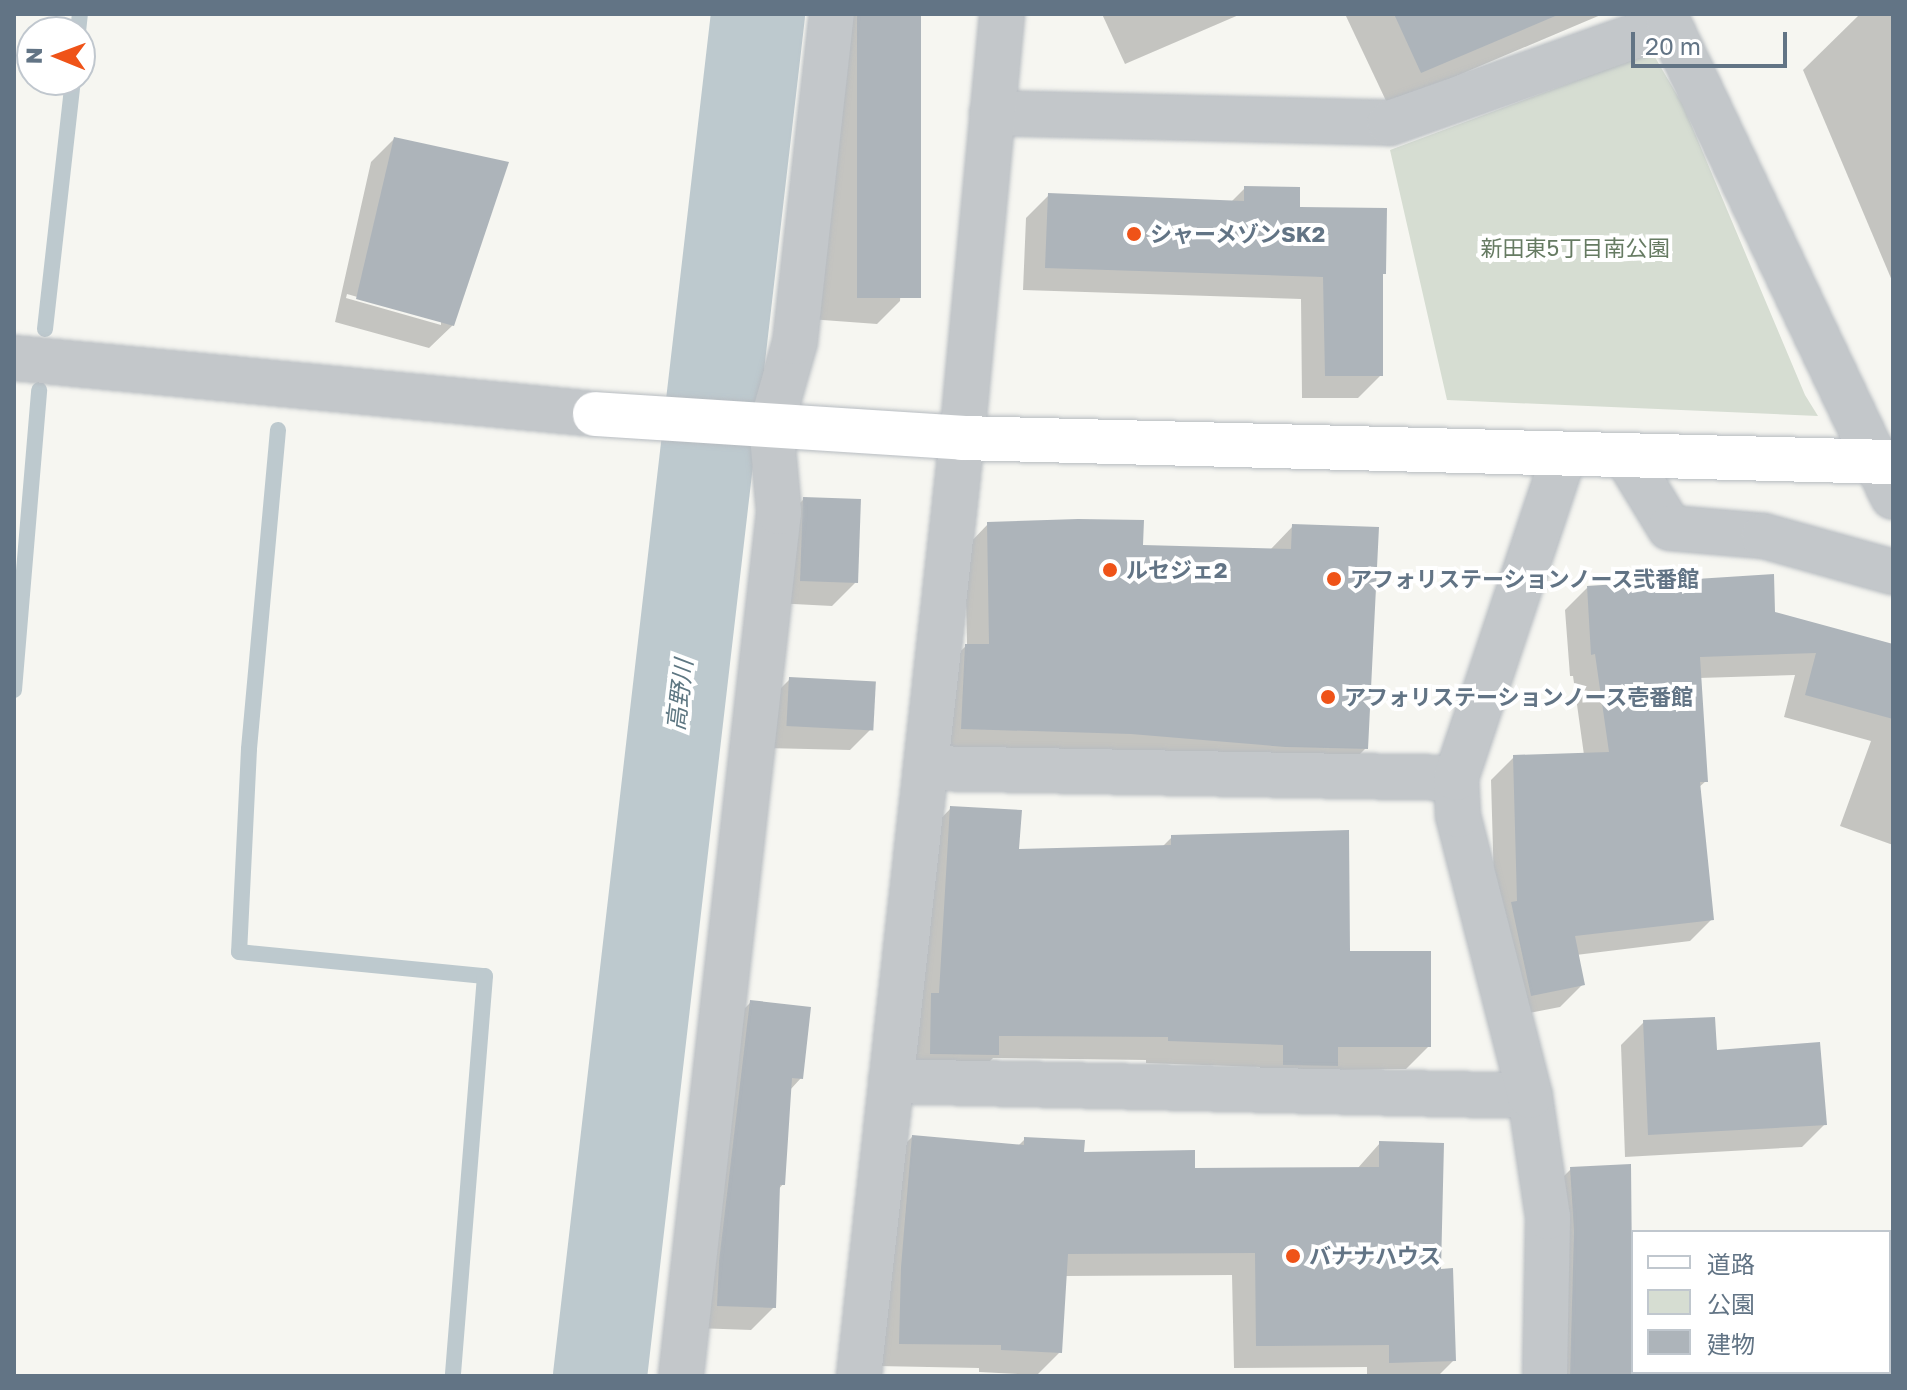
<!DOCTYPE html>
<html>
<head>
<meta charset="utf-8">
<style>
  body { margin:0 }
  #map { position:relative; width:1907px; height:1390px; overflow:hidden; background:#f6f6f1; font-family:"Golos Text","Noto Sans JP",sans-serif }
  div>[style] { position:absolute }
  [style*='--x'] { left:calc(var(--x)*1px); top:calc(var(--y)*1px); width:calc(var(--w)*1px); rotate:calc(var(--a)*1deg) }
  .green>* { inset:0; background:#d6ddd2 }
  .shadow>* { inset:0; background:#0003 }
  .stream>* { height:16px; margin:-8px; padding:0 8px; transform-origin:8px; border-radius:8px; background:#bdc9ce }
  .river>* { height:94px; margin:-47px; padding:0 47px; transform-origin:47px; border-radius:47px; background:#bdc9ce }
  .building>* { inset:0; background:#adb4ba; transform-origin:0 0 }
  .roads { filter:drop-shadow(0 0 2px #b7bcc1) drop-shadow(0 0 2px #b7bcc1) }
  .lane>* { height:24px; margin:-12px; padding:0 12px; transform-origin:12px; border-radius:12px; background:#c3c7ca }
  .street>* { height:44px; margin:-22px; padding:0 22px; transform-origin:22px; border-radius:22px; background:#c3c7ca }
  .secondary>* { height:44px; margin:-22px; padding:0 22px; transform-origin:22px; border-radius:22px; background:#fff }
  .dots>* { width:22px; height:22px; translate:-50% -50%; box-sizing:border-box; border:4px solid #fff; border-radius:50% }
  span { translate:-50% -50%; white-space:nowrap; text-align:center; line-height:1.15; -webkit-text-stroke:8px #fff; paint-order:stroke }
  .poi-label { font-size:22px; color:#627485; font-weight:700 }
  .left { translate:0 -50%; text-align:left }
  .park-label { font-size:22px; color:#667b62 }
  .water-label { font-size:24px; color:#5e7782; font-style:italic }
  .frame { position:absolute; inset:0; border:16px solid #627485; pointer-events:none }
  .legend { position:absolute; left:1631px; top:1230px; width:260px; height:144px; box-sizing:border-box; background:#fff; border:2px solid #c0c7ce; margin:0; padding:10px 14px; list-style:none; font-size:24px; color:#627485 }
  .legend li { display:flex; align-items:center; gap:16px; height:40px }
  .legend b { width:40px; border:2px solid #c0c7ce }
  .north { position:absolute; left:16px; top:16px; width:80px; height:80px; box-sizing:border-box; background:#fff; border:2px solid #c0c7ce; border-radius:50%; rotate:271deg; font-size:22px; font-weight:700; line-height:32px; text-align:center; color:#627485 }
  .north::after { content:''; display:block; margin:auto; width:28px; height:36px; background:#ef5318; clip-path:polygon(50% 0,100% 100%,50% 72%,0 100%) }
  .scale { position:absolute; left:1631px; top:32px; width:156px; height:36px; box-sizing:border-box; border:4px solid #627485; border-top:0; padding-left:10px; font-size:24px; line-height:28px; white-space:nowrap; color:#627485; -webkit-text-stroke:6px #fff; paint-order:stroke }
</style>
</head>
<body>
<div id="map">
  <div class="green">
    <div style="clip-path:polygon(1652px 52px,1683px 105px,1805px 395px,1818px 416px,1447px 400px,1390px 150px)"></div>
  </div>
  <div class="shadow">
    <div style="clip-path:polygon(835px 14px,919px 14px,900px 301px,877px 324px,809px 319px)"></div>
    <div style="clip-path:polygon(1102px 14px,1241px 14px,1125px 64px)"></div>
    <div style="clip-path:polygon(1345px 14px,1603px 14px,1388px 105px)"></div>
    <div style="clip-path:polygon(1893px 14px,1893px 283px,1803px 70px,1858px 16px)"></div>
    <div style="clip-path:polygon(evenodd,394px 139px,453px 325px,429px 348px,335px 322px,371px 162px,394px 139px,347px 294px,441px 321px,441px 325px,346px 298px,347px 294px)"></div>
    <div style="clip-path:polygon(1245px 188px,1384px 273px,1381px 276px,1381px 375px,1358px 398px,1302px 398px,1301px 299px,1023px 290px,1026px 218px,1049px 195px,1230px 203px)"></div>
    <div style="clip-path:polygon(804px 499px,855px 583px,832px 606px,774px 603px,780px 522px)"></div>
    <div style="clip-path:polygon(988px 524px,1141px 547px,1269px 551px,1293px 526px,1366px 748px,1343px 771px,939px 751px,942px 669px,967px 645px,965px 548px)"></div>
    <div style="clip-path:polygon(1587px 588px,1773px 614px,1893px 661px,1893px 845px,1840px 826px,1871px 741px,1784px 717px,1795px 675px,1699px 678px,1706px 781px,1698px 788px,1712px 919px,1690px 941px,1576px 955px,1583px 984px,1560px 1007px,1509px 1017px,1495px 921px,1491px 780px,1514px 757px,1584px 755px,1573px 676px,1570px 676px,1565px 610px)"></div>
    <div style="clip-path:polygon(790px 679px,873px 727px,850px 750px,765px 748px,767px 702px)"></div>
    <div style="clip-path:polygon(951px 808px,1017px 851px,1162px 847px,1172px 837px,1348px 953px,1429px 1046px,1406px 1069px,1332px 1070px,1260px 1087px,1260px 1067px,1146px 1063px,1146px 1060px,993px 1058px,974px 1077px,908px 1076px,928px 832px)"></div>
    <div style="clip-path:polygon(751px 1002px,801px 1078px,790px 1090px,783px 1184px,778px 1190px,774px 1307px,751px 1330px,695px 1328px,728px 1025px)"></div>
    <div style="clip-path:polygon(1644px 1022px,1715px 1052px,1825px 1124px,1802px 1147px,1625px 1157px,1621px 1045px)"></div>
    <div style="clip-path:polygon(912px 1137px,1017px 1147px,1025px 1139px,1082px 1154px,1193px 1170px,1357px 1169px,1380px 1143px,1439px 1271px,1454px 1360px,1438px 1376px,1367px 1376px,1367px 1367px,1234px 1368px,1232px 1275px,1065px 1276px,1060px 1352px,1037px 1375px,979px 1372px,979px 1368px,877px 1366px,889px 1160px)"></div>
    <div style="clip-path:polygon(1629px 1166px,1633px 1372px,1889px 1372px,1889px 1317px,1893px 1318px,1893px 1376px,1543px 1376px,1543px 1197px,1571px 1169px)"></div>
  </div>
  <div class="stream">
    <div style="--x:78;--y:32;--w:18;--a:-84"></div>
    <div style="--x:45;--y:329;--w:251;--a:-83.6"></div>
    <div style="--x:278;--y:430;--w:320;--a:95.2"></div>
    <div style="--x:249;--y:749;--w:203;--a:92.8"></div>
    <div style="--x:239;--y:952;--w:247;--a:5.6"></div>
    <div style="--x:485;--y:976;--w:401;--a:94.6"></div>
    <div style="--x:14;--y:690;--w:301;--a:-85.2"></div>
  </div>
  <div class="river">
    <div style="--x:600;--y:1376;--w:1371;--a:-83.38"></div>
  </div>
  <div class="building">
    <div style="left:857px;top:14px;width:64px;height:284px"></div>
    <div style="clip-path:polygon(1394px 14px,1560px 14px,1421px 73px)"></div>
    <div style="clip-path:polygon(394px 137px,509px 162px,454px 326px,356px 299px)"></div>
    <div style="clip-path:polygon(1244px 186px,1300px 187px,1300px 207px,1387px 208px,1386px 274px,1383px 274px,1383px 376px,1325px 376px,1323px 277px,1045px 268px,1048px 193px,1244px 201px)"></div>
    <div style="left:803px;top:497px;width:58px;height:84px;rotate:2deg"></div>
    <div style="clip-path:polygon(1078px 519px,1144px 520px,1143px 545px,1291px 549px,1292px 524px,1379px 527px,1368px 749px,1286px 747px,1131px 734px,961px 729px,965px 644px,989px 644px,987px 522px)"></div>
    <div style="clip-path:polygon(1774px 574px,1775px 612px,1893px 644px,1893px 719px,1805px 695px,1816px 653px,1700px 657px,1708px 782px,1700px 782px,1714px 920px,1575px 936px,1585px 985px,1531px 996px,1511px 902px,1517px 901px,1513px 755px,1609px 752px,1595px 654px,1591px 655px,1587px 586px)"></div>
    <div style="left:789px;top:677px;width:87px;height:49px;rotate:3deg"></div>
    <div style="clip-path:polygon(950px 806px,1022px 810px,1019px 849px,1171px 845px,1171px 835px,1349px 830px,1350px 951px,1431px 951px,1431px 1047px,1338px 1047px,1338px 1066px,1283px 1065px,1283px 1045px,1168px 1041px,1168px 1037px,999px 1036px,999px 1055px,930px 1054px,931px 993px,939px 993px)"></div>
    <div style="clip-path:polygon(750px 1000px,811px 1007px,803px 1079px,792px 1078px,785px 1185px,780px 1185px,776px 1308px,717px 1306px,719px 1261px)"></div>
    <div style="clip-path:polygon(1715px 1017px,1717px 1050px,1820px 1042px,1827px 1125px,1648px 1135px,1643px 1020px)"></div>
    <div style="clip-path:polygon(912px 1135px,1024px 1145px,1024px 1137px,1085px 1140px,1084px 1152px,1195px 1150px,1195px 1168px,1379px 1167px,1379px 1141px,1444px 1143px,1441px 1269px,1453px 1268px,1456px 1361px,1389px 1363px,1389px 1345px,1256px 1346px,1255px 1253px,1068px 1254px,1062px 1353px,1001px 1350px,1001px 1345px,899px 1344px,901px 1267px)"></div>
    <div style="clip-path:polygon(1631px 1164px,1633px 1376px,1570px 1376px,1574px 1231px,1570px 1167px)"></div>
  </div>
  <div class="roads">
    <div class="lane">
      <div style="--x:1889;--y:1255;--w:4;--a:0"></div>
    </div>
    <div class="street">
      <div style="--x:992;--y:113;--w:398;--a:1.4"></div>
      <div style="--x:1390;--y:123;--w:296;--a:-19.5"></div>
      <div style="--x:1669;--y:24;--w:523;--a:64.66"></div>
      <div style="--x:14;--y:358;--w:584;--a:5.51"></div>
      <div style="--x:1626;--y:456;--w:84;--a:58.6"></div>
      <div style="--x:1670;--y:528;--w:94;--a:4.9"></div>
      <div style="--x:1764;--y:536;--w:134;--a:15.6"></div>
      <div style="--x:926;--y:768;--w:530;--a:1.08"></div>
      <div style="--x:891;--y:1081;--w:639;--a:1.34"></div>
      <div style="--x:681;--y:1376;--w:870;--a:-83.53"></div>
      <div style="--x:779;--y:512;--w:86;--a:-95.3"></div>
      <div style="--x:771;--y:426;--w:87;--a:-74.1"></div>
      <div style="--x:795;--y:342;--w:330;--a:-83.6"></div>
      <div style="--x:859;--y:1376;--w:944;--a:-83.73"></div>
      <div style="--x:962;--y:438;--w:426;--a:-84.6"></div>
      <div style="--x:1545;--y:1376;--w:159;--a:-88.9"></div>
      <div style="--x:1548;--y:1217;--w:122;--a:-98.5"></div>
      <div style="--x:1530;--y:1096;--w:290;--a:-104.4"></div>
      <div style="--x:1458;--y:815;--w:37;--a:-93"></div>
      <div style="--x:1456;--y:778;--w:341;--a:-71.5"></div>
    </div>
    <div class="secondary">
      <div style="--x:595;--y:414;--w:368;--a:3.7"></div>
      <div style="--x:962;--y:438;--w:931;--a:1.48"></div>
    </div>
  </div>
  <div class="dots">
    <div style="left:1134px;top:234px;background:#ef5318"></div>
    <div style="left:1110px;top:570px;background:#ef5318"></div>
    <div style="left:1334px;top:579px;background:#ef5318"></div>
    <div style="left:1328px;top:697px;background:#ef5318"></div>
    <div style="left:1293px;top:1256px;background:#ef5318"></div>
  </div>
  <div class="poi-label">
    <span class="left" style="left:1150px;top:234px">シャーメゾンSK2</span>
    <span class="left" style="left:1126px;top:570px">ルセジェ2</span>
    <span class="left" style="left:1350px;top:579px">アフォリステーションノース弐番館</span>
    <span class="left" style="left:1344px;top:697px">アフォリステーションノース壱番館</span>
    <span class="left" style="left:1309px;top:1256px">バナナハウス</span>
  </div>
  <div class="park-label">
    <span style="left:1575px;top:248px">新田東5丁目南公園</span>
  </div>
  <div class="water-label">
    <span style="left:679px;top:695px;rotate:-83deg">高野川</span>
  </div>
  <div class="frame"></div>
  <ul class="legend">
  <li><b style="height:10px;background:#fff"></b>道路</li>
  <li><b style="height:22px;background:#d6ddd2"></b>公園</li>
  <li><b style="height:22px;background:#adb4ba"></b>建物</li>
  </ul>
  <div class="north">N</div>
  <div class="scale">20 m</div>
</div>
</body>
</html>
